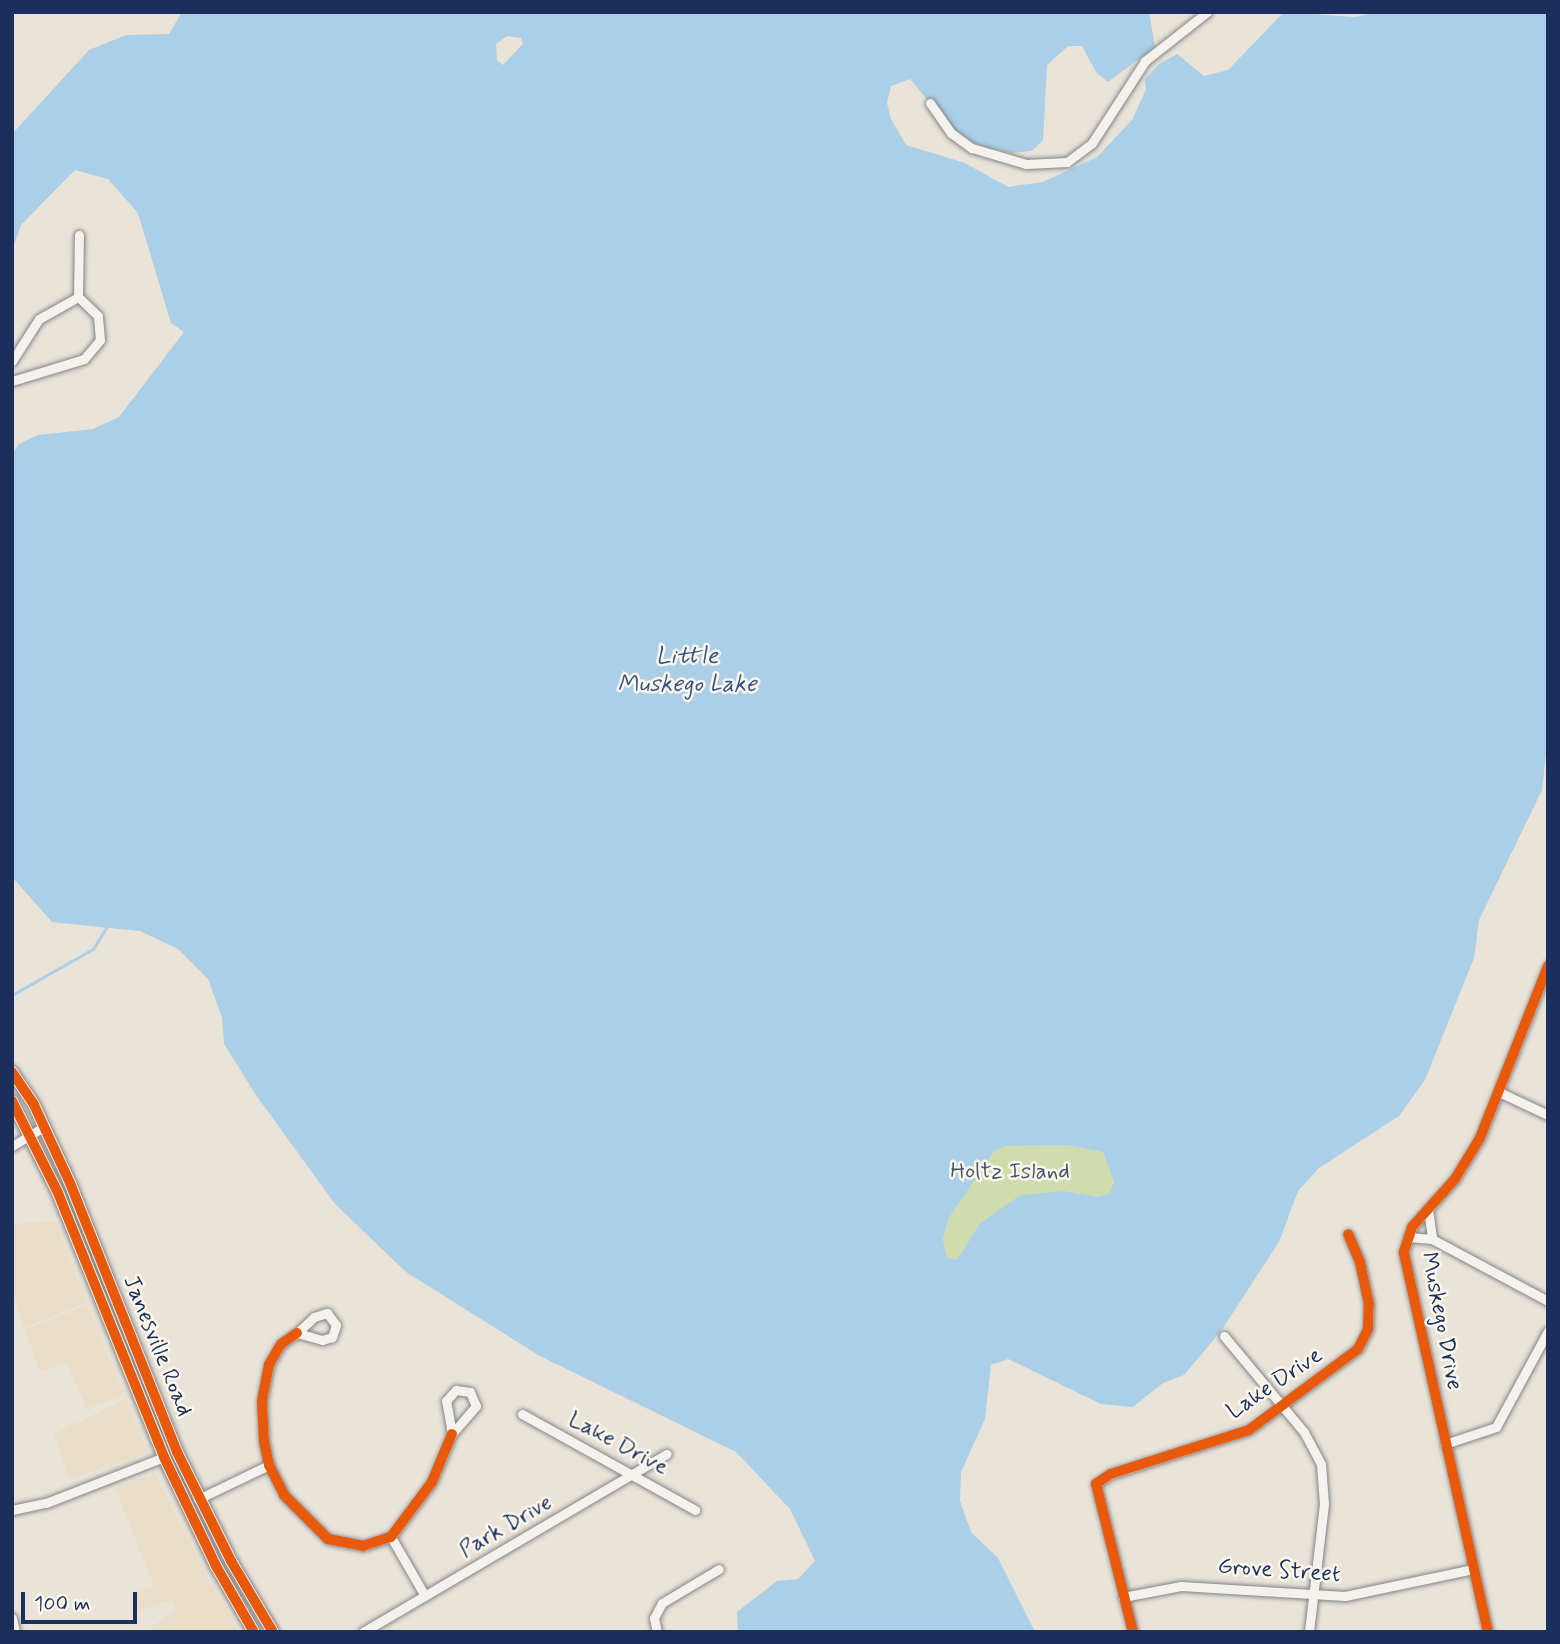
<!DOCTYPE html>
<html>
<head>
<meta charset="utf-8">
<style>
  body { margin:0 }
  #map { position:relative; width:1560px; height:1644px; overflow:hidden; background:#e9e3d8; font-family:Mynerve,sans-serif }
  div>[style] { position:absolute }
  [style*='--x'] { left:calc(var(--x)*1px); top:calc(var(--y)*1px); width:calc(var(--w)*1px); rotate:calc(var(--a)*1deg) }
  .built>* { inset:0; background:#eadec9 }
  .green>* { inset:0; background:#d0dbae }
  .water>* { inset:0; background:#abcfe7 }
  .stream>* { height:2.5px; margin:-1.25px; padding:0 1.25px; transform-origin:1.25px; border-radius:1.25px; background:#abcfe7 }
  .roads { filter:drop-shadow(0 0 2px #848589) drop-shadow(0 0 2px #848589) }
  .minor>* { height:9px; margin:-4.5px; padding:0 4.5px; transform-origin:4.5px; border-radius:4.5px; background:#f4f2ed }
  .secondary>* { height:12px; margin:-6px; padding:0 6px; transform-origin:6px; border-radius:6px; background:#f4f2ed }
  .cycleway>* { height:10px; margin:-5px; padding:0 5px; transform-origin:5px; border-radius:5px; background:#e8590c }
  span { translate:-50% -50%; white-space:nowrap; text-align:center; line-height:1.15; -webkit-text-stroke:5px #fbf7ec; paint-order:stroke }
  .park-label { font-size:23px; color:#43586a }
  .street-label { font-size:23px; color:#1b2f5e }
  .water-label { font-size:24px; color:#385582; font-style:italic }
  .frame { position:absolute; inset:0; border:14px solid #1b2f5e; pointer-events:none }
  .scale { position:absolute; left:21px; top:1592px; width:116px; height:32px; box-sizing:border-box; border:4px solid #1b2f5e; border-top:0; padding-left:9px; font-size:21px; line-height:24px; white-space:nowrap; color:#1b2f5e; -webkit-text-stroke:5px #fbf7ec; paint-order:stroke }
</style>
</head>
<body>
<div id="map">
  <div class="built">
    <div style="clip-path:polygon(55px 1221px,87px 1302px,24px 1328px,12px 1292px,12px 1224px)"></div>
    <div style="clip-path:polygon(88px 1305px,124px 1394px,87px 1409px,67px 1362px,40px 1372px,25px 1330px)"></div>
    <div style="clip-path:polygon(126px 1399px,148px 1453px,70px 1479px,54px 1434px)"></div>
    <div style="clip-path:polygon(155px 1473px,207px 1576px,239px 1632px,155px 1632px,151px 1627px,177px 1610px,171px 1600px,140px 1610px,132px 1594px,154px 1586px,115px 1488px)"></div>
  </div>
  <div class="green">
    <div style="clip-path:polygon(1066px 1145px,1103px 1152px,1114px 1182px,1110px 1194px,1097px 1197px,1065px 1191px,980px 1223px,957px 1260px,947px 1258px,943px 1239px,949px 1218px,994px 1151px,1007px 1146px)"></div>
  </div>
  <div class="water">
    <div style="clip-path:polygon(evenodd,182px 12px,1149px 12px,1155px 47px,1108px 82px,1096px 72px,1082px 46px,1068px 46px,1047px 65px,1043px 140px,1032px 151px,1011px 153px,971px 143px,951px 128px,910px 79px,891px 86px,887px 103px,891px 119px,906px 145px,965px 163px,1008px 187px,1043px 182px,1097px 157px,1132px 120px,1146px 90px,1145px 79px,1159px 64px,1177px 54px,1204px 76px,1228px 70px,1284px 12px,1355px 17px,1377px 12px,1548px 12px,1548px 736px,1542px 790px,1479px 920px,1474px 958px,1425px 1080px,1399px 1116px,1319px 1168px,1298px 1191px,1279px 1242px,1221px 1331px,1184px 1375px,1163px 1383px,1133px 1407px,1101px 1404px,1008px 1359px,991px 1365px,985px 1419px,961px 1472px,960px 1501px,971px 1532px,998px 1558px,1035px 1632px,738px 1632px,737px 1612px,777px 1581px,798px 1579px,815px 1561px,790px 1509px,736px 1452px,540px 1356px,406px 1272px,335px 1204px,256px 1095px,224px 1044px,222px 1017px,208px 979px,178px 949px,140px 931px,52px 922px,12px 877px,12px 454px,19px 444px,38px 435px,93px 429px,119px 417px,184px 332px,171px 323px,138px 213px,108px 179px,75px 170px,21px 225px,12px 251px,12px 134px,89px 50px,126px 35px,169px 34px,182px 12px,507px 36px,521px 38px,523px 44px,503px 65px,497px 60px,496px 44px,507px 36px,182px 12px,1066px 1145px,1103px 1152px,1114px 1182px,1109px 1194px,1097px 1197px,1065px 1191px,1021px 1195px,980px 1223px,957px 1260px,947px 1258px,943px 1239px,949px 1218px,994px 1151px,1007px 1146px,1066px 1145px)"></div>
  </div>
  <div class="stream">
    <div style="--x:12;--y:995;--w:93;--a:-29.6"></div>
    <div style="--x:93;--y:949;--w:26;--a:-58"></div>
  </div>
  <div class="roads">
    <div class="minor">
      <div style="--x:930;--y:103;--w:37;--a:55"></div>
      <div style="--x:951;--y:133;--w:26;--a:36"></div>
      <div style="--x:972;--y:148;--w:56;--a:16.5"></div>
      <div style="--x:1026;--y:164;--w:41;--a:-2.8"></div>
      <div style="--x:1067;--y:162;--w:31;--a:-37"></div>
      <div style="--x:1092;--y:143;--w:98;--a:-57.1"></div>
      <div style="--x:1145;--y:61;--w:79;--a:-38.3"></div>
      <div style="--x:12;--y:361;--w:50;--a:-57.3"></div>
      <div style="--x:39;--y:319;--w:45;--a:-29.4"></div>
      <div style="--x:12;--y:381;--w:75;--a:-17"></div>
      <div style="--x:84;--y:359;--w:25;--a:-50"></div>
      <div style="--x:100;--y:340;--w:24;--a:-95"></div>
      <div style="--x:98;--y:316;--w:28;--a:-136"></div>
      <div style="--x:78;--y:297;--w:62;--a:-89.1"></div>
      <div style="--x:1499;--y:1092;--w:54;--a:25.1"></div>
      <div style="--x:12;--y:1146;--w:39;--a:-31"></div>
      <div style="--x:1428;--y:1209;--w:30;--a:82"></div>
      <div style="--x:1408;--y:1237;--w:24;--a:5"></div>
      <div style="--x:1432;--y:1239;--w:132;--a:28.1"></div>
      <div style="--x:327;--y:1313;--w:15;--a:53"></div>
      <div style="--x:336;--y:1325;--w:13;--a:108"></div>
      <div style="--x:332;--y:1337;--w:10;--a:163"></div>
      <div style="--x:322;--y:1340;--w:26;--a:-164"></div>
      <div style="--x:297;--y:1333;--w:23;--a:-43"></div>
      <div style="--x:314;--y:1317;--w:14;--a:-17"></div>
      <div style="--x:297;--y:1333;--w:19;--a:145"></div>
      <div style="--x:281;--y:1344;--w:24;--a:120"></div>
      <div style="--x:269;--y:1365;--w:37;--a:101"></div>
      <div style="--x:262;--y:1401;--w:40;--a:87.1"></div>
      <div style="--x:264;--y:1441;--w:25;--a:78"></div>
      <div style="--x:269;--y:1465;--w:34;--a:63"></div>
      <div style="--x:284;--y:1495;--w:62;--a:45"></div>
      <div style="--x:328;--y:1539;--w:36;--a:11"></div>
      <div style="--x:363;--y:1546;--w:29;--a:-18"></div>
      <div style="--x:391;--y:1537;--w:69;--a:-53.3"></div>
      <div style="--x:432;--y:1482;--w:52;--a:-67.4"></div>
      <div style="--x:1224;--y:1336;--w:125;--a:50.2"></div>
      <div style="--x:1304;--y:1432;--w:36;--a:62"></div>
      <div style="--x:1321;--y:1464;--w:40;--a:85.7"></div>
      <div style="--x:1324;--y:1504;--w:129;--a:96.7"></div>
      <div style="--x:456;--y:1390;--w:14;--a:8"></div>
      <div style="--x:470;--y:1392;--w:15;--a:67"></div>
      <div style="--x:476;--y:1406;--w:37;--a:131"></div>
      <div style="--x:452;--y:1434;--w:34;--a:-100"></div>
      <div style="--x:446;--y:1401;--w:15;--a:-48"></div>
      <div style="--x:522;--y:1414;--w:198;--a:29"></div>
      <div style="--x:1445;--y:1444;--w:54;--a:-18.4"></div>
      <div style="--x:1496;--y:1427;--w:109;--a:-61.6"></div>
      <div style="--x:198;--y:1499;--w:79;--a:-25.6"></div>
      <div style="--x:12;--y:1510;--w:35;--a:-12"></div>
      <div style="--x:46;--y:1503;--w:127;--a:-21.3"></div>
      <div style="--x:391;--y:1537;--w:68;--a:60"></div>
      <div style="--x:1123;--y:1597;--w:59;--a:-10.7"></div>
      <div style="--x:1181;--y:1586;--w:164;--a:3.5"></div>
      <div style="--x:1345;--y:1596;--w:131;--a:-11.9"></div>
      <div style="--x:12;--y:1618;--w:14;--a:78"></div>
      <div style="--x:363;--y:1632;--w:352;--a:-30.4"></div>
      <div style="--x:657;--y:1632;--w:14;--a:-102"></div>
      <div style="--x:654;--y:1618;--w:17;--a:-62"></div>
      <div style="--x:662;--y:1603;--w:66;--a:-30.8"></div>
      <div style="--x:1133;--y:1632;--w:153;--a:-104"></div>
      <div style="--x:1096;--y:1484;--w:18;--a:-34"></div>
      <div style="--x:1111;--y:1474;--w:145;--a:-17.7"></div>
      <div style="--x:1249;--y:1430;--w:136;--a:-36.6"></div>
      <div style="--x:1358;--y:1349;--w:22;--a:-63"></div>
      <div style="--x:1368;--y:1329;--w:25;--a:-88"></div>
      <div style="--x:1369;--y:1304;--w:43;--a:-102.1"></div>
      <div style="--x:1360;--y:1262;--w:30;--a:-113"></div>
      <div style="--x:1488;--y:1632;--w:389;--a:-102.5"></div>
      <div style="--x:1404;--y:1252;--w:26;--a:-72"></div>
      <div style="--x:1412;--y:1227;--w:64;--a:-48.1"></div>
      <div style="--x:1455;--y:1179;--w:48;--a:-58.6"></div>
      <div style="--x:1480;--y:1138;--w:185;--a:-68.4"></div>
    </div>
    <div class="secondary">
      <div style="--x:12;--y:1072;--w:40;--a:56"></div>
      <div style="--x:34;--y:1105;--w:86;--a:65.2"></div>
      <div style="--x:70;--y:1183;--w:289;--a:68.3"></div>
      <div style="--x:177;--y:1452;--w:122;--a:63.6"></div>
      <div style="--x:231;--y:1561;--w:82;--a:59.4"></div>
      <div style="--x:12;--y:1101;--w:103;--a:63.4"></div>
      <div style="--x:58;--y:1193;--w:284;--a:68.1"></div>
      <div style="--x:164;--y:1457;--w:121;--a:64.5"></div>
      <div style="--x:216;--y:1566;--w:76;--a:60.1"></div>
    </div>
  </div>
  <div class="cycleway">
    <div style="--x:12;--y:1072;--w:40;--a:56"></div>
    <div style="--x:34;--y:1105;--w:86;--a:65.2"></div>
    <div style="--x:70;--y:1183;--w:289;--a:68.3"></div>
    <div style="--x:177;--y:1452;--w:122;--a:63.6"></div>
    <div style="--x:231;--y:1561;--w:82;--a:59.4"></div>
    <div style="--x:12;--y:1101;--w:103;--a:63.4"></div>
    <div style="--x:58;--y:1193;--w:284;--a:68.1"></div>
    <div style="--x:164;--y:1457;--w:121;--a:64.5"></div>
    <div style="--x:216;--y:1566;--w:76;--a:60.1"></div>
    <div style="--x:297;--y:1333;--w:19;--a:145"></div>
    <div style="--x:281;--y:1344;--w:24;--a:120"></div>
    <div style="--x:269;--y:1365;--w:37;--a:101"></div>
    <div style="--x:262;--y:1401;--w:40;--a:87.1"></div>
    <div style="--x:264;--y:1441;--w:25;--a:78"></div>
    <div style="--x:269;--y:1465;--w:34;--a:63"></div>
    <div style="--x:284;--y:1495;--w:62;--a:45"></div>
    <div style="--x:328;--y:1539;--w:36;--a:11"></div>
    <div style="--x:363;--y:1546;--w:29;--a:-18"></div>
    <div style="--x:391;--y:1537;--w:69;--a:-53.3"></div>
    <div style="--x:432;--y:1482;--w:52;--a:-67.4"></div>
    <div style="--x:1133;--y:1632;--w:153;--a:-104"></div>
    <div style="--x:1096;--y:1484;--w:18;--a:-34"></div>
    <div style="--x:1111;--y:1474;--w:145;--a:-17.7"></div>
    <div style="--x:1249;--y:1430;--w:136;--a:-36.6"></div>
    <div style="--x:1358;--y:1349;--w:22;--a:-63"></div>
    <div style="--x:1368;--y:1329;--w:25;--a:-88"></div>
    <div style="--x:1369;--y:1304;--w:43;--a:-102.1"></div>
    <div style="--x:1360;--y:1262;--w:30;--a:-113"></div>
    <div style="--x:1488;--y:1632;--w:389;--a:-102.5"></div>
    <div style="--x:1404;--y:1252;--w:26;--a:-72"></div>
    <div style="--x:1412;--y:1227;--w:64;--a:-48.1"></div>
    <div style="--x:1455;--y:1179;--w:48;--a:-58.6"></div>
    <div style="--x:1480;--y:1138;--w:185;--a:-68.4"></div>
  </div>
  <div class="park-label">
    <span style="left:1010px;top:1172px">Holtz Island</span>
  </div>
  <div class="street-label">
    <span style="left:1441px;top:1321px;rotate:79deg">Muskego Drive</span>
    <span style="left:157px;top:1346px;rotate:68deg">Janesville Road</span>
    <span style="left:1275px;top:1384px;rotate:-34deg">Lake Drive</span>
    <span style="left:618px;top:1444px;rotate:28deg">Lake Drive</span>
    <span style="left:506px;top:1527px;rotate:-30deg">Park Drive</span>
    <span style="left:1279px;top:1571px;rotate:4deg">Grove Street</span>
  </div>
  <div class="water-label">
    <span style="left:687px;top:671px">Little<br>Muskego Lake</span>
  </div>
  <div class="frame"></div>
  <div class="scale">100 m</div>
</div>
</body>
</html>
